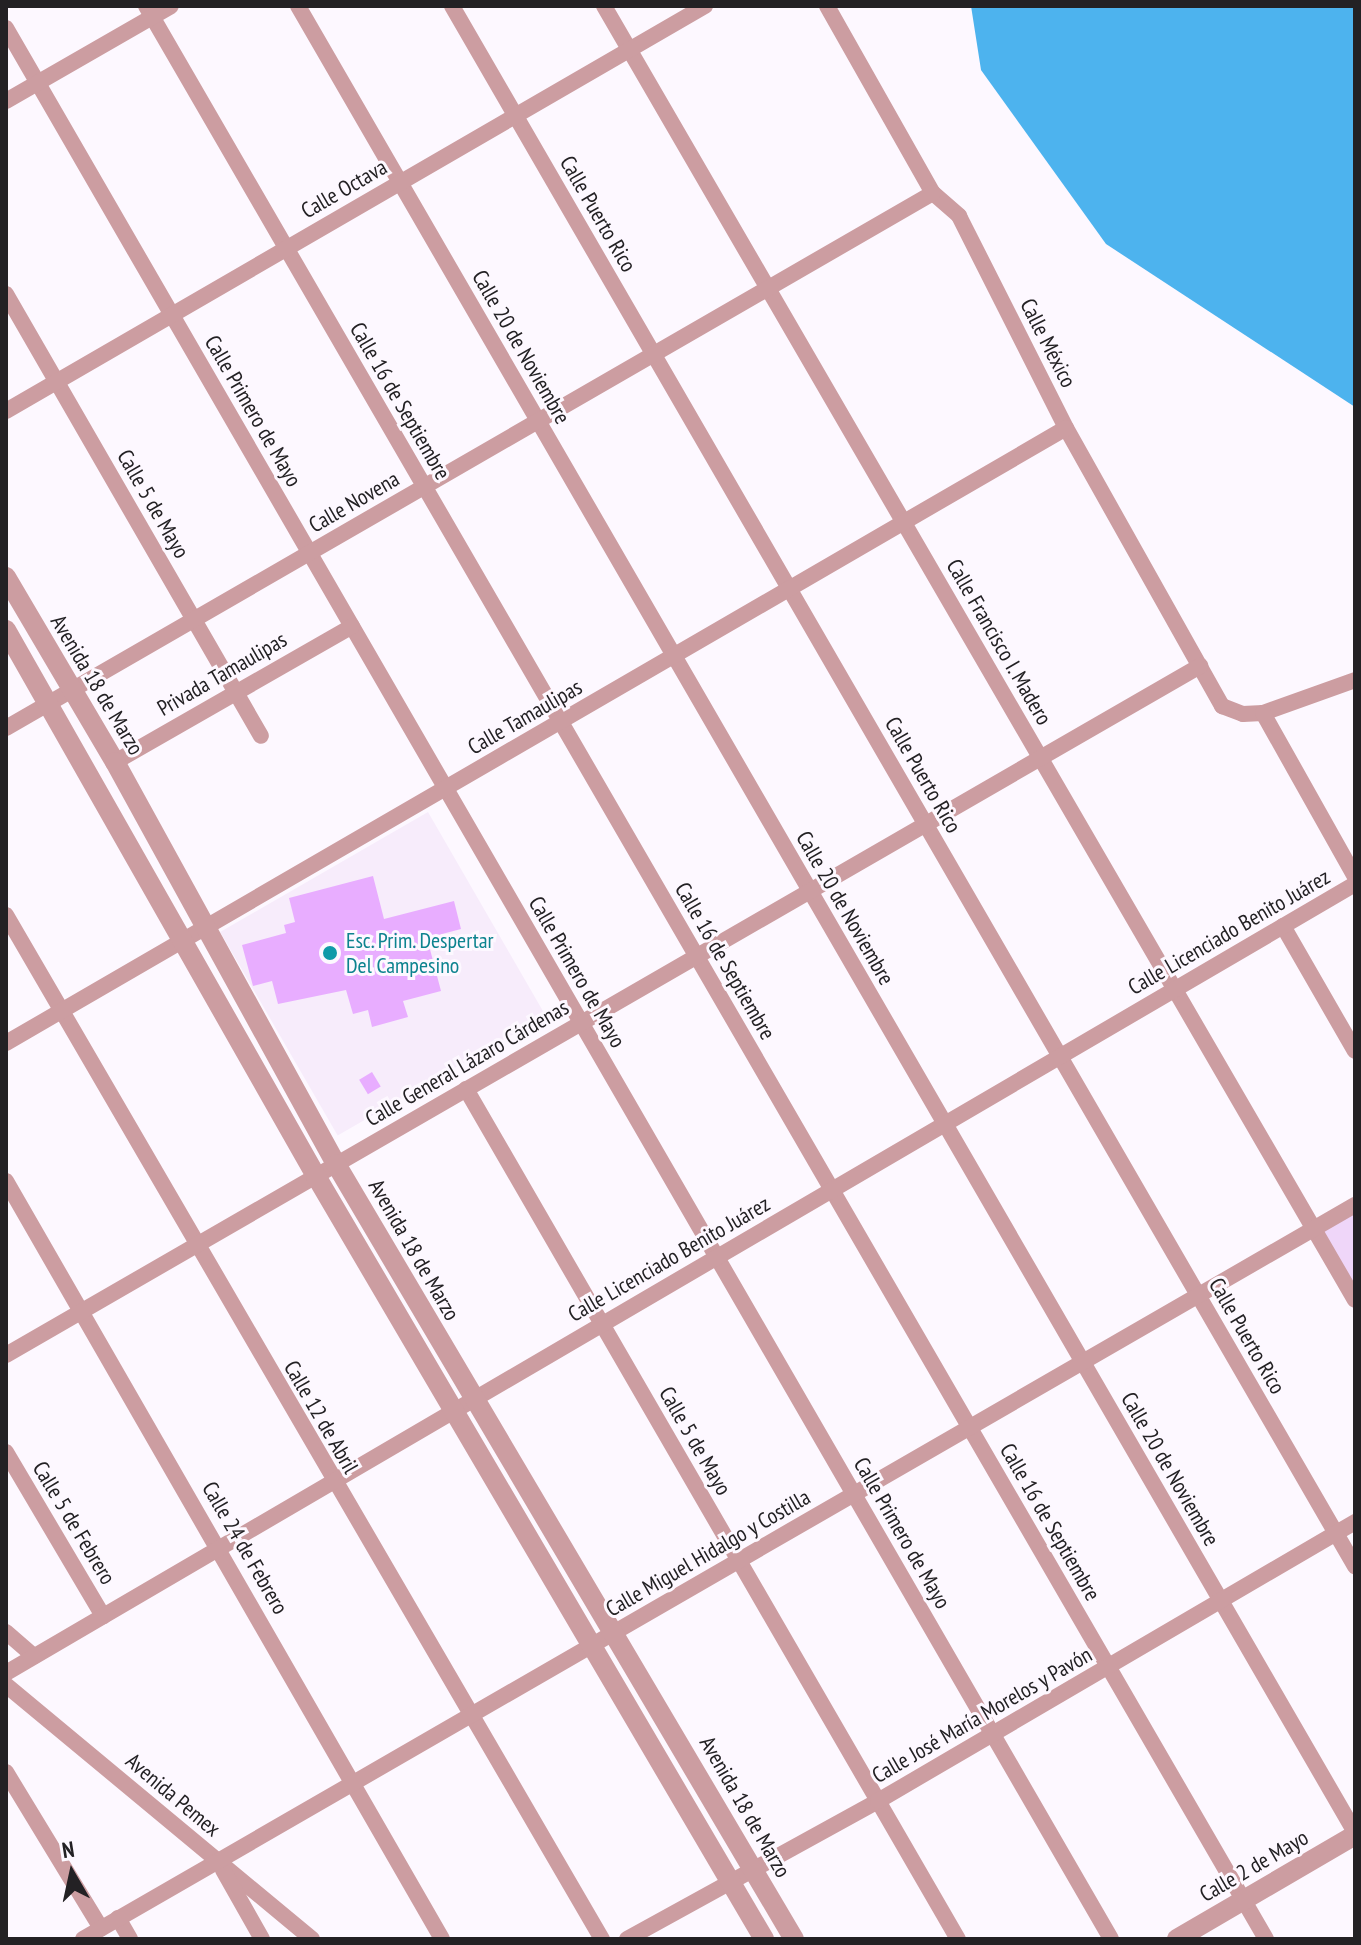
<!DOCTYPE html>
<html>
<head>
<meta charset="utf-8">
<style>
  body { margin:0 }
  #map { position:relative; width:1361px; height:1945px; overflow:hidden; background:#fdf8ff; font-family:"PT Sans Narrow",sans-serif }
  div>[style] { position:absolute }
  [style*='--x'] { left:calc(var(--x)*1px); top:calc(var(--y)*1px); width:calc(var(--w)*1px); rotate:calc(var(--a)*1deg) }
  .built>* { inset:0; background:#f7ecfb; transform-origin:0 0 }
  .green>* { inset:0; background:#efd6f9 }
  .water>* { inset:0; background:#4db3ee }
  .building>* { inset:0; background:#e8adff; transform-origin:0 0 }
  .minor>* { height:16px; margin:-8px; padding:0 8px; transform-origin:8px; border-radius:8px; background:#cc9da1 }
  .tertiary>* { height:20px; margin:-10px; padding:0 10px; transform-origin:10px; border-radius:10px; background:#cc9da1 }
  .dots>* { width:22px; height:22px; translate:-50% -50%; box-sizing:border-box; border:4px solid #fdf8ff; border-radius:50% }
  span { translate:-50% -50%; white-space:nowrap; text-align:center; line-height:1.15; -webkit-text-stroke:6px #fdf8ff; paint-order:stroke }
  .street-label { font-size:22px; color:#232124 }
  .culture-label { font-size:22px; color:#0d838f }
  .left { translate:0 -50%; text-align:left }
  .frame { position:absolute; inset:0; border:8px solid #232124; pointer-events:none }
  .north { position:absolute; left:32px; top:1833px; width:80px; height:80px; -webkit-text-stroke:6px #fdf8ff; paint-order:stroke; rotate:351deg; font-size:22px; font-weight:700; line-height:32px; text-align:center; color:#232124 }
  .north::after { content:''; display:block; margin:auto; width:28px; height:36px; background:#232124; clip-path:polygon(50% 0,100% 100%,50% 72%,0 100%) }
</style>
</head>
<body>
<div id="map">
  <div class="built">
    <div style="left:428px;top:812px;width:235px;height:240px;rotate:60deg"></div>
  </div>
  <div class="green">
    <div style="clip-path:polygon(1355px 1210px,1355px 1293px,1318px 1231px)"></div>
  </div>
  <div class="water">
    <div style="clip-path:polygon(971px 6px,1355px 6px,1355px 407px,1106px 244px,981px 70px)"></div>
  </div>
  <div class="building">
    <div style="clip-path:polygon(373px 876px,384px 919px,454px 901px,461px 929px,427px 938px,441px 991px,403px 1001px,408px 1017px,372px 1027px,368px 1010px,353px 1014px,346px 990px,278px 1004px,272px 981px,253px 986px,242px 945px,286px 933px,284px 925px,295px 922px,289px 898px)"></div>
    <div style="left:372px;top:1072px;width:17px;height:15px;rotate:59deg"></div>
  </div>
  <div class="minor">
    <div style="--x:146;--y:6;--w:2234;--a:59.91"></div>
    <div style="--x:298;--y:6;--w:2110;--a:59.94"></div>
    <div style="--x:452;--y:6;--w:1803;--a:59.94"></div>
    <div style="--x:604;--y:6;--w:1496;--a:59.87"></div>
    <div style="--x:827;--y:6;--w:215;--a:60.5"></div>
    <div style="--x:933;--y:193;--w:35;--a:41"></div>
    <div style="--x:959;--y:216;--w:237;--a:63.2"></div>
    <div style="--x:1066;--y:428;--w:319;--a:60.7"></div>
    <div style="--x:1222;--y:706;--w:22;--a:21"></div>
    <div style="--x:1243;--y:714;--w:20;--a:-3"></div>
    <div style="--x:1263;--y:713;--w:98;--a:-19.7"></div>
    <div style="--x:6;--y:28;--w:2207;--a:59.96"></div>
    <div style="--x:6;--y:101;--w:190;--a:-29.9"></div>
    <div style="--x:6;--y:294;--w:510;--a:60.02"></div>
    <div style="--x:6;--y:411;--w:808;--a:-30.09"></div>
    <div style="--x:1263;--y:713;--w:188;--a:60.7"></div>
    <div style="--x:6;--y:728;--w:1070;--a:-29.99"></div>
    <div style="--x:115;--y:762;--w:273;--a:-29.8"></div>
    <div style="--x:6;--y:915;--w:1185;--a:59.8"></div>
    <div style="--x:1283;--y:926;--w:144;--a:60.1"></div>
    <div style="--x:6;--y:1043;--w:1225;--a:-30.12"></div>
    <div style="--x:466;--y:1089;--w:982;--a:59.94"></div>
    <div style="--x:6;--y:1181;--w:874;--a:60.09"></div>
    <div style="--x:6;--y:1355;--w:1379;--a:-29.99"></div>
    <div style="--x:6;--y:1452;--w:191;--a:59.4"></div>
    <div style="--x:6;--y:1632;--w:37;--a:41"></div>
    <div style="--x:6;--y:1673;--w:1563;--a:-30.32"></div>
    <div style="--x:6;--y:1685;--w:398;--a:39.7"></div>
    <div style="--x:6;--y:1772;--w:183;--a:58.7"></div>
    <div style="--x:223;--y:1870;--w:79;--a:60.5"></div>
    <div style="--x:118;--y:1918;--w:24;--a:60"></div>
    <div style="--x:83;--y:1939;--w:1469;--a:-29.99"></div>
    <div style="--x:627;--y:1939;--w:286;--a:-28.8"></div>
    <div style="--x:878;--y:1801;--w:553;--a:-30.32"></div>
  </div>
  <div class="tertiary">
    <div style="--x:6;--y:577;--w:215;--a:59.5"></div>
    <div style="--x:115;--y:762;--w:459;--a:61.2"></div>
    <div style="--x:336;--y:1164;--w:900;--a:59.42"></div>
    <div style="--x:6;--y:630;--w:628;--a:60.41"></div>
    <div style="--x:316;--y:1176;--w:885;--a:59.58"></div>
    <div style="--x:1177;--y:1939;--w:206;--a:-30.3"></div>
  </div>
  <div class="dots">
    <div style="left:330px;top:953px;background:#0f9aa8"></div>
  </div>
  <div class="street-label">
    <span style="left:344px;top:189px;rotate:-30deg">Calle Octava</span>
    <span style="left:598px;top:214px;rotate:60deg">Calle Puerto Rico</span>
    <span style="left:1048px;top:343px;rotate:63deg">Calle México</span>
    <span style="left:521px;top:347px;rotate:60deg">Calle 20 de Noviembre</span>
    <span style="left:400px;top:401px;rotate:60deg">Calle 16 de Septiembre</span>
    <span style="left:253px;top:411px;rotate:60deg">Calle Primero de Mayo</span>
    <span style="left:354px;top:502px;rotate:-30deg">Calle Novena</span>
    <span style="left:153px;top:504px;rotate:60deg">Calle 5 de Mayo</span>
    <span style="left:999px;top:642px;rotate:60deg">Calle Francisco I. Madero</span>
    <span style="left:222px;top:674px;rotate:-30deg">Privada Tamaulipas</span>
    <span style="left:97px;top:685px;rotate:59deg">Avenida 18 de Marzo</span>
    <span style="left:525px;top:717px;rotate:-30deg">Calle Tamaulipas</span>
    <span style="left:923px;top:775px;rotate:60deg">Calle Puerto Rico</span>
    <span style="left:845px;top:908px;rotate:60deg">Calle 20 de Noviembre</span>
    <span style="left:1229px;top:932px;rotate:-30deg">Calle Licenciado Benito Juárez</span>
    <span style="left:725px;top:961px;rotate:60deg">Calle 16 de Septiembre</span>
    <span style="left:577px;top:972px;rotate:60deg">Calle Primero de Mayo</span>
    <span style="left:467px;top:1063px;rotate:-30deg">Calle General Lázaro Cárdenas</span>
    <span style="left:414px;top:1250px;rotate:60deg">Avenida 18 de Marzo</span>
    <span style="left:669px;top:1259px;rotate:-30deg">Calle Licenciado Benito Juárez</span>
    <span style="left:1247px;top:1336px;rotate:60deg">Calle Puerto Rico</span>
    <span style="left:321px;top:1417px;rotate:60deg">Calle 12 de Abril</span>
    <span style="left:695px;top:1441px;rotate:60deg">Calle 5 de Mayo</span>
    <span style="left:1170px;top:1469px;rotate:60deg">Calle 20 de Noviembre</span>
    <span style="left:1050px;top:1522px;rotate:60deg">Calle 16 de Septiembre</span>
    <span style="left:74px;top:1523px;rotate:59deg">Calle 5 de Febrero</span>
    <span style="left:902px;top:1533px;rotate:60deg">Calle Primero de Mayo</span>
    <span style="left:245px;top:1548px;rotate:60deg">Calle 24 de Febrero</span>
    <span style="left:708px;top:1553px;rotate:-30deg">Calle Miguel Hidalgo y Costilla</span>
    <span style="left:982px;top:1715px;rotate:-30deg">Calle José María Morelos y Pavón</span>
    <span style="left:173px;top:1795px;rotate:40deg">Avenida Pemex</span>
    <span style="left:745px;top:1807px;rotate:60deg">Avenida 18 de Marzo</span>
    <span style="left:1254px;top:1866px;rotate:-30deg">Calle 2 de Mayo</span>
  </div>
  <div class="culture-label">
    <span class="left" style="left:346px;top:953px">Esc. Prim. Despertar<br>Del Campesino</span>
  </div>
  <div class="frame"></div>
  <div class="north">N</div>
</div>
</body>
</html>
